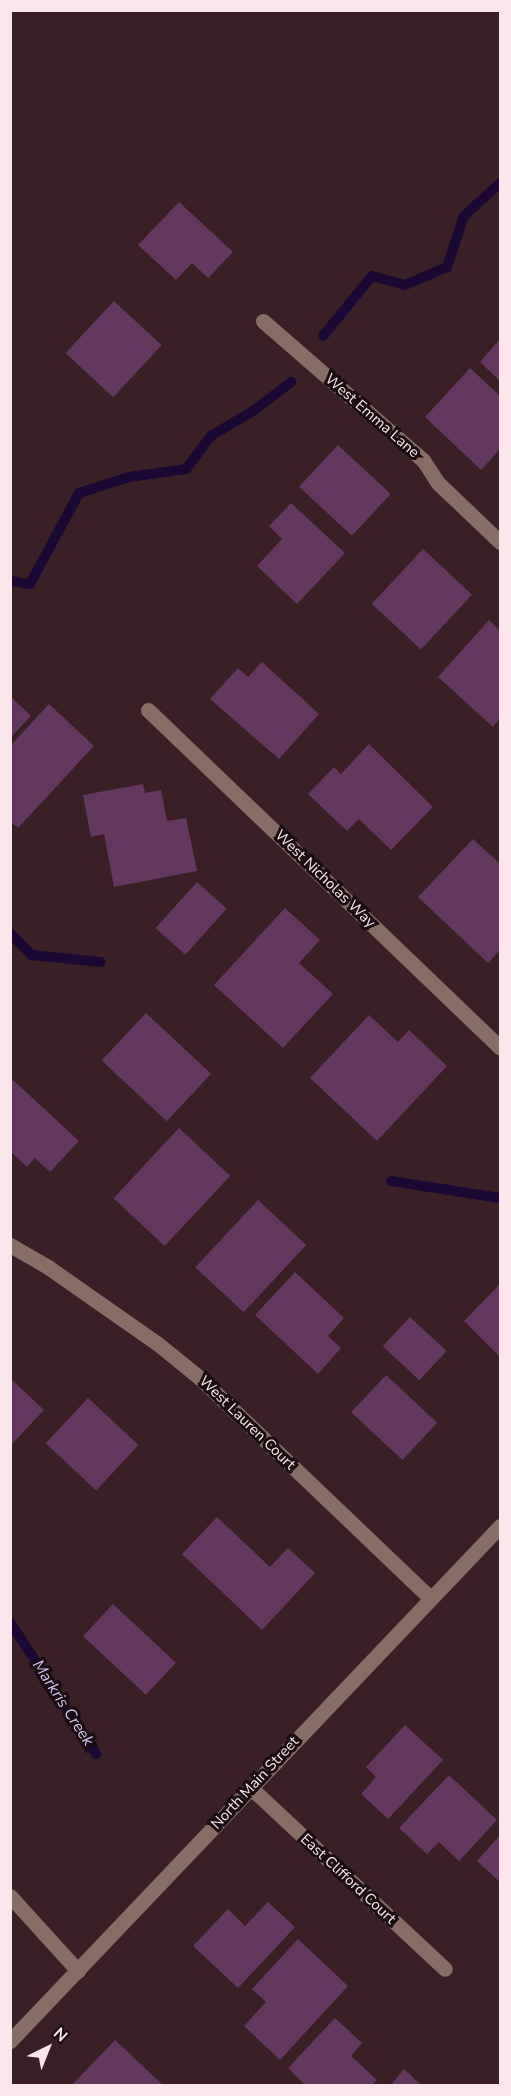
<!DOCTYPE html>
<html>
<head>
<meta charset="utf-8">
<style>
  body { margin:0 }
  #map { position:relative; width:511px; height:2096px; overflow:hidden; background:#3b1f27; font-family:"Nunito Sans",sans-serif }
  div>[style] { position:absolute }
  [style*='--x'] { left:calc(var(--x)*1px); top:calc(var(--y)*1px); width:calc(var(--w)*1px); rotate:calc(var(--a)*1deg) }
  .stream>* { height:10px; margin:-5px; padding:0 5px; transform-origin:5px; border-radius:5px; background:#1b0835 }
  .building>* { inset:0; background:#62385e; transform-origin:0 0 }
  .minor>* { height:15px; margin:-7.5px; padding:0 7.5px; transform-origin:7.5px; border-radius:7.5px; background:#886d66 }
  span { translate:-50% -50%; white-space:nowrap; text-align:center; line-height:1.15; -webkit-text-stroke:6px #1a0d11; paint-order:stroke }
  .street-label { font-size:15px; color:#fbe7eb }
  .water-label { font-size:16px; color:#d1c3f3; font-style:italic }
  .frame { position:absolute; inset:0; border:12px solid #fbe7eb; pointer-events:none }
  .north { position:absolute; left:18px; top:2018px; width:60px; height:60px; -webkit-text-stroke:4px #1a0d11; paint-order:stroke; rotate:43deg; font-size:16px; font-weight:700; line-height:24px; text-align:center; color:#fbe7eb }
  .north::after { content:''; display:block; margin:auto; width:21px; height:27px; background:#fbe7eb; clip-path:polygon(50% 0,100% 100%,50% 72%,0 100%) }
</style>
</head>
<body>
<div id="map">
  <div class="stream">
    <div style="--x:323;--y:336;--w:77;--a:-50.8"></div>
    <div style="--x:372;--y:276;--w:34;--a:15"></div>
    <div style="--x:405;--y:285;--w:46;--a:-23.2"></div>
    <div style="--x:447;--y:267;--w:54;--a:-71.6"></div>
    <div style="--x:464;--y:216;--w:49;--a:-42.5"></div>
    <div style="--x:10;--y:581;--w:20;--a:9"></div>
    <div style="--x:30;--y:584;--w:103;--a:-61.7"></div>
    <div style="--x:79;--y:493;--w:52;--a:-17.7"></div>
    <div style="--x:129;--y:477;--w:58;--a:-8"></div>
    <div style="--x:186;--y:469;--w:41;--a:-52.9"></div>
    <div style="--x:211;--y:436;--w:49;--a:-30.8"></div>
    <div style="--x:253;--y:411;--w:48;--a:-37.3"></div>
    <div style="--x:10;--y:933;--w:31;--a:45"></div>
    <div style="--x:32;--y:955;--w:69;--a:5.8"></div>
    <div style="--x:391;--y:1181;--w:110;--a:8.9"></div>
    <div style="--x:10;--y:1622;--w:158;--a:56.9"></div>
  </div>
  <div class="building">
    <div style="clip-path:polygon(179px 202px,233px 252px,208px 278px,192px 263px,176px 280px,138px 245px)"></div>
    <div style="left:114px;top:301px;width:65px;height:71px;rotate:43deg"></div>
    <div style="clip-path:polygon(500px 339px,500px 381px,480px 362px)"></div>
    <div style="clip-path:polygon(470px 368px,500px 396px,500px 449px,481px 470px,425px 417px)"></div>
    <div style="left:338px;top:445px;width:72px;height:57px;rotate:43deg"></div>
    <div style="clip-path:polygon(291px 503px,345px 553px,297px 604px,257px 566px,282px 539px,269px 526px)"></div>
    <div style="left:423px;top:549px;width:67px;height:75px;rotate:43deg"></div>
    <div style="clip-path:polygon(489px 620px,500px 631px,500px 718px,493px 727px,438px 677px)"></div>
    <div style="clip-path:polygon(262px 662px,319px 714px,279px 759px,210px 699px,238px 668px,248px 677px)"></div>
    <div style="clip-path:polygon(10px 696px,31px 716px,10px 738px)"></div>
    <div style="clip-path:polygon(49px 704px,94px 746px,18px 828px,10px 821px,10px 746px)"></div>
    <div style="clip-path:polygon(369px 744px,433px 807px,391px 850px,359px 819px,347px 831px,308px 794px,334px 767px,341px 774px)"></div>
    <div style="clip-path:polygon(143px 784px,145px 793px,161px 790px,167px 821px,186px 818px,197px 871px,114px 887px,104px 834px,91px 837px,83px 795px)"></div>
    <div style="clip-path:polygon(473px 839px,500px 864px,500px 950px,488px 963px,418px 897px)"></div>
    <div style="left:197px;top:882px;width:40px;height:62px;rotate:42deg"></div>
    <div style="clip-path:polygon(285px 908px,320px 940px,299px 963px,333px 994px,283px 1048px,214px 985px)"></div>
    <div style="left:146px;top:1013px;width:89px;height:65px;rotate:43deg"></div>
    <div style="clip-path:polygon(369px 1015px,398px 1042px,409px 1030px,447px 1066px,377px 1141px,310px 1078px)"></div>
    <div style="clip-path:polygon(13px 1080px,79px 1141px,50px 1172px,35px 1158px,27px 1167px,10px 1151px,10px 1082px)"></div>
    <div style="left:179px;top:1128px;width:70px;height:96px;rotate:43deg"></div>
    <div style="left:258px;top:1200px;width:66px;height:92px;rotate:43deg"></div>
    <div style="clip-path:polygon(295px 1272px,344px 1318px,328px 1336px,341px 1348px,318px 1374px,255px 1315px)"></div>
    <div style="clip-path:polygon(500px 1284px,500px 1357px,464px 1321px)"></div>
    <div style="left:410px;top:1317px;width:50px;height:40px;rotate:43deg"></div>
    <div style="left:386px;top:1375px;width:70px;height:51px;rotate:43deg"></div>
    <div style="clip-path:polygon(10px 1378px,44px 1410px,10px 1446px)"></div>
    <div style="left:88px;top:1398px;width:69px;height:62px;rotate:43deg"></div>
    <div style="clip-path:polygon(217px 1517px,270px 1567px,288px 1548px,315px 1573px,262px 1630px,182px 1554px)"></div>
    <div style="left:113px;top:1604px;width:86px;height:44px;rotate:43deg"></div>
    <div style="clip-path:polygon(405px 1725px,443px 1760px,388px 1819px,361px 1794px,376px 1777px,366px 1767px)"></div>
    <div style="clip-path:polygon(449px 1775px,497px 1820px,459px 1861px,439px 1842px,427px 1854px,399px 1828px)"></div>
    <div style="clip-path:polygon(500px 1835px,500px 1882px,477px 1861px)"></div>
    <div style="clip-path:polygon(268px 1902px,295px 1927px,238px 1988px,193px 1946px,228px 1909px,245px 1926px)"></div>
    <div style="clip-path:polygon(298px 1939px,348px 1986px,280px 2060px,244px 2026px,266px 2002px,252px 1989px)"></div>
    <div style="clip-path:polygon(335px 2018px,362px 2043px,351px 2056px,377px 2080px,371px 2086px,306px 2086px,288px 2068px)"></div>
    <div style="clip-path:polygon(115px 2040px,164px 2086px,71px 2086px)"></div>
    <div style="clip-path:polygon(404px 2069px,422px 2086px,390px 2086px)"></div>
  </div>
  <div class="minor">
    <div style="--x:263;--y:321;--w:212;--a:41"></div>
    <div style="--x:423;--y:460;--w:27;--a:57"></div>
    <div style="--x:438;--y:483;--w:86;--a:43.6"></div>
    <div style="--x:148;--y:710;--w:488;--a:43.8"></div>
    <div style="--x:10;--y:1245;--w:44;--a:30.1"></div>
    <div style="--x:48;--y:1267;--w:134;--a:35"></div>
    <div style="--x:158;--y:1344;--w:55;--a:39.1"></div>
    <div style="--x:201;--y:1379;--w:317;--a:43.7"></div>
    <div style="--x:251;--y:1788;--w:265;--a:43"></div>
    <div style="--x:10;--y:1896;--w:101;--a:47.8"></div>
    <div style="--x:10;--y:2041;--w:711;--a:-46.42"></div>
  </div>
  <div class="street-label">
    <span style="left:372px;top:416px;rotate:41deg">West Emma Lane</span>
    <span style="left:325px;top:879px;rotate:44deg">West Nicholas Way</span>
    <span style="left:247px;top:1423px;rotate:44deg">West Lauren Court</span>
    <span style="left:255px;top:1783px;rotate:-47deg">North Main Street</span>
    <span style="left:348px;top:1879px;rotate:43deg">East Clifford Court</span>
  </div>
  <div class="water-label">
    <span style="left:63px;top:1703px;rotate:57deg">Markris Creek</span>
  </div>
  <div class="frame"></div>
  <div class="north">N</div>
</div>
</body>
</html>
